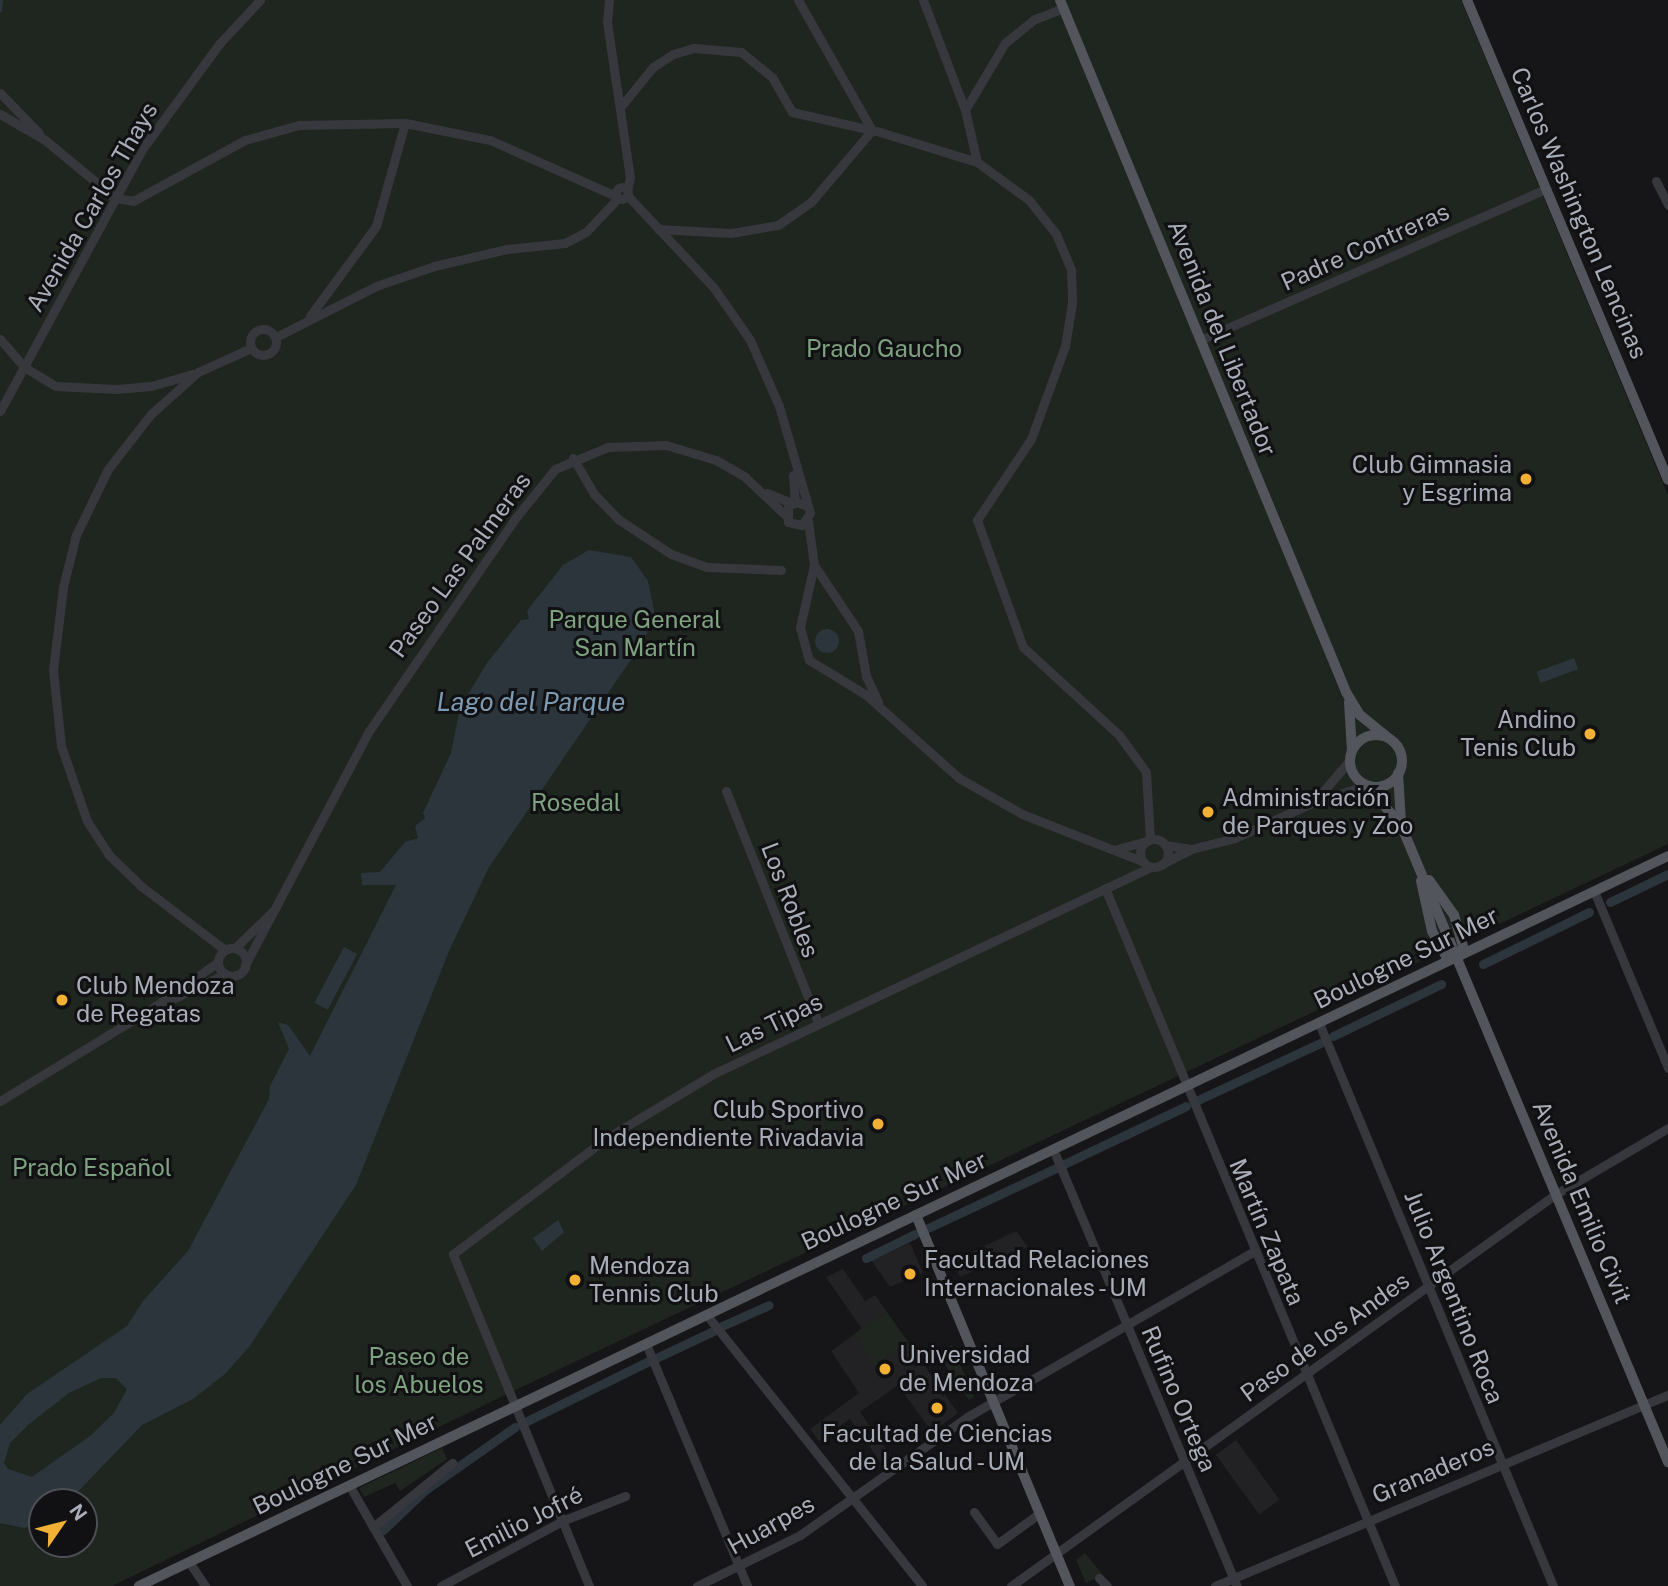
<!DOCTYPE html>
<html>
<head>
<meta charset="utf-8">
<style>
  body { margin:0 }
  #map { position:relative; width:1668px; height:1586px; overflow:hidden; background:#161618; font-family:"Public Sans",sans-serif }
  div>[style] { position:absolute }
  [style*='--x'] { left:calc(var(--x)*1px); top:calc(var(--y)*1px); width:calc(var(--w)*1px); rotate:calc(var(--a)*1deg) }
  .built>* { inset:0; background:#222225; transform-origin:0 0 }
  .green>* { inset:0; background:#1e261f }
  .water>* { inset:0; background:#2c353c; transform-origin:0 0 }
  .round { border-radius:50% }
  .stream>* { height:2.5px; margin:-1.25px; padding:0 1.25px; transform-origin:1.25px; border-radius:1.25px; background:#2c353c }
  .canal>* { height:9px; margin:-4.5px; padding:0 4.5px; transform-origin:4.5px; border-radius:4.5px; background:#2c353c }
  .minor>* { height:9px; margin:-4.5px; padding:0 4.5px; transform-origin:4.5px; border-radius:4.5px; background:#37383d }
  .minor>.ring { margin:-4.5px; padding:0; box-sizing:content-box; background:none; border:9px solid #37383d; border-radius:50% }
  .major>* { height:10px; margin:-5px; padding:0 5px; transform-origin:5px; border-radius:5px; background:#53555c }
  .major>.ring { margin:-5px; padding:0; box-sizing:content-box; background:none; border:10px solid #53555c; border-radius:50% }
  .dots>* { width:19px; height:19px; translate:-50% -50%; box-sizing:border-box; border:4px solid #111113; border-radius:50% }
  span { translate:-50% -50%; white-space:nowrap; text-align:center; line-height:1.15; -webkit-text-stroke:6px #111113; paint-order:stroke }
  .street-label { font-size:24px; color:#a8adb8 }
  .park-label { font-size:24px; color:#7fa381 }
  .poi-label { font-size:24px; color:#a8adb8 }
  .right { translate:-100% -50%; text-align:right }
  .left { translate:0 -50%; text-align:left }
  .water-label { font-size:26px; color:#7f9bb3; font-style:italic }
  .north { position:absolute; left:28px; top:1488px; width:70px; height:70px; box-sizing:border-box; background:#111113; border:2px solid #4d4f55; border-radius:50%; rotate:55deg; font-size:19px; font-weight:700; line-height:28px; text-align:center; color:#a8adb8 }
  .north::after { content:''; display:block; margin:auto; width:24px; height:32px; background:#f2b134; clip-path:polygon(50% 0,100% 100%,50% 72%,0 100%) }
</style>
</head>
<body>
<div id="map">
  <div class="built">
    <div style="clip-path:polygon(1016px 1231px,1028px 1247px,960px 1277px,953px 1261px)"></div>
    <div style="clip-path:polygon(910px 1243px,923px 1273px,890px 1287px,871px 1260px)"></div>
    <div style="clip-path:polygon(843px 1269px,865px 1301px,875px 1295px,958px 1413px,932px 1432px,898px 1385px,860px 1412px,893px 1459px,883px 1466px,850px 1419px,819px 1441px,810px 1429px,859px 1393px,831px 1351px,862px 1329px,826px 1277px)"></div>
    <div style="left:1236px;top:1440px;width:74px;height:25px;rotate:54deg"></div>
  </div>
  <div class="green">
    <div style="clip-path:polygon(evenodd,0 0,1461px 0,1668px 495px,1668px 844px,507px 1394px,112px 1586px,0 1586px,0 0,42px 1502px,84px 1502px,84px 1544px,42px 1544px,42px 1502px)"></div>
    <div style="clip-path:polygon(887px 1313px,908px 1342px,875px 1366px,854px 1335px,875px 1315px,878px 1319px)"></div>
    <div style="clip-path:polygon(952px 1345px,974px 1397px,969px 1400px,936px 1352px)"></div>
    <div style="clip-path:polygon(442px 1448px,447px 1459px,400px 1491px,395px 1483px,364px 1497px,359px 1488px)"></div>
    <div style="clip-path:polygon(1085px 1553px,1103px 1575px,1086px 1583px,1076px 1560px)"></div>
  </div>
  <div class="water">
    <div style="clip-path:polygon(evenodd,589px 550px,631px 557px,648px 581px,655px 615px,643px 642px,489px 867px,449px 951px,356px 1185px,249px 1347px,225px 1374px,193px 1399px,142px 1425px,68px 1502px,42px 1502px,42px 1522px,24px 1528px,0 1523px,0 1425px,27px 1394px,127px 1326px,143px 1301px,188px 1251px,269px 1099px,270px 1086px,289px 1049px,278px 1022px,288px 1025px,310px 1056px,396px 885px,362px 885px,361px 873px,380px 872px,405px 842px,418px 838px,415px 826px,425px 818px,423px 813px,451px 753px,460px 708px,487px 663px,521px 620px,529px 619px,527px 611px,563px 565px,589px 550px,101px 1378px,116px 1378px,127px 1389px,114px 1413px,90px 1436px,32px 1477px,8px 1469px,4px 1463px,10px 1443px,28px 1425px,69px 1393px,101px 1378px)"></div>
    <div class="round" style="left:815px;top:629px;width:24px;height:24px"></div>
    <div style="left:1574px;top:658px;width:12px;height:40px;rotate:70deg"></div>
    <div style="left:344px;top:947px;width:15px;height:63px;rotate:28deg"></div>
    <div style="clip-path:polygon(558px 1220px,564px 1232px,542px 1251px,533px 1238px)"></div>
  </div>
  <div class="stream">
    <div style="--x:0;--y:11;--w:11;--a:-85"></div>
  </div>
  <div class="canal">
    <div style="--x:1610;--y:902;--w:64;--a:-25.8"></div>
    <div style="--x:1483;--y:964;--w:118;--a:-26.1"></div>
    <div style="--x:1333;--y:1036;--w:120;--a:-25.7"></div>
    <div style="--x:1198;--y:1100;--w:135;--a:-25"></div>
    <div style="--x:1064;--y:1164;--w:135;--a:-25.4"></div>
    <div style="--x:928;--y:1228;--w:141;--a:-25.1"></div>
    <div style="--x:866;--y:1258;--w:55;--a:-26.1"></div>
    <div style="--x:722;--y:1326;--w:51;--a:-24.1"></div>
    <div style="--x:656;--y:1358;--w:63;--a:-25.3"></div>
    <div style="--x:527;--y:1421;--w:134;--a:-26.2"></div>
    <div style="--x:383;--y:1530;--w:58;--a:-43.6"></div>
    <div style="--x:425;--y:1490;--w:110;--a:-35"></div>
  </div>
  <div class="minor">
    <div style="--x:609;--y:0;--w:22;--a:95"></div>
    <div style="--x:607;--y:22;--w:157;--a:81.6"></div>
    <div style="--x:630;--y:177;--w:14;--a:102"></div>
    <div style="--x:798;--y:0;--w:150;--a:60.4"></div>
    <div style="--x:923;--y:0;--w:118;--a:69.1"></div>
    <div style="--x:965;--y:110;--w:53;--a:77"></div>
    <div style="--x:0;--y:93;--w:56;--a:45.7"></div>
    <div style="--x:622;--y:105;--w:49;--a:-50.8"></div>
    <div style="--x:653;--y:67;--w:24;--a:-33"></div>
    <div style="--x:673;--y:54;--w:22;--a:-16"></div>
    <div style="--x:694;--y:48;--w:47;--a:4.9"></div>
    <div style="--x:741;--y:52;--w:40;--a:39"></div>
    <div style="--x:772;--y:77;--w:40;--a:60.3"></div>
    <div style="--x:792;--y:112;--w:90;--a:12.8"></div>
    <div style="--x:880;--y:132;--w:102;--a:17.2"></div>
    <div style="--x:977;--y:162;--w:64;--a:36.2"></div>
    <div style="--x:1029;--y:200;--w:43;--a:51.5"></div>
    <div style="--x:1056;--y:234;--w:39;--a:67"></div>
    <div style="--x:1071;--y:270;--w:33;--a:88"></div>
    <div style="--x:1072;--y:303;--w:44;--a:99.2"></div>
    <div style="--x:1065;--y:346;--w:99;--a:110.1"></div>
    <div style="--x:1031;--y:439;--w:97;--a:123.7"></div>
    <div style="--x:977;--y:520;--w:135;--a:70.1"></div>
    <div style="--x:1023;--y:647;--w:130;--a:42.5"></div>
    <div style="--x:1119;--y:735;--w:46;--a:53.9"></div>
    <div style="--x:1146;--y:772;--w:67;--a:86.6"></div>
    <div style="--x:965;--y:110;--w:78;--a:-59.2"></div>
    <div style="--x:1005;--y:43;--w:38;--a:-39"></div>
    <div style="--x:1035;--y:19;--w:30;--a:-21"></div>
    <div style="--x:0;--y:114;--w:52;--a:30"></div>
    <div style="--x:45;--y:140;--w:91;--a:39.6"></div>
    <div style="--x:115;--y:198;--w:18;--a:9"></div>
    <div style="--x:133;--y:201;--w:128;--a:-28.6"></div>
    <div style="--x:245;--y:140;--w:56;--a:-15.5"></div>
    <div style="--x:299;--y:125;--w:106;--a:-1.1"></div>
    <div style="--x:405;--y:123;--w:87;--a:11.3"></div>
    <div style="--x:490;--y:140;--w:138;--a:24"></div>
    <div style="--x:1656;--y:181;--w:27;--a:63"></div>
    <div class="ring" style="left:616px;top:187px;width:3px;height:3px"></div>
    <div style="--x:627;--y:195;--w:127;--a:46.9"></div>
    <div style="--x:714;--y:288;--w:63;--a:55.3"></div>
    <div style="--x:750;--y:340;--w:72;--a:66.3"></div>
    <div style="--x:779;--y:406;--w:111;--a:73.8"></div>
    <div style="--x:810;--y:513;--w:14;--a:124"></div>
    <div style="--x:802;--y:525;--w:14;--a:-168"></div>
    <div style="--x:788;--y:522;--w:16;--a:-90"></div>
    <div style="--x:788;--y:506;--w:10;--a:-24"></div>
    <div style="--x:797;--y:502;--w:11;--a:22"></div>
    <div style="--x:658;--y:229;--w:73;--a:3.1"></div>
    <div style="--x:731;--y:233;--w:48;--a:-9.7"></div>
    <div style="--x:778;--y:225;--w:40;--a:-34.9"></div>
    <div style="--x:811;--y:202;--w:94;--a:-49.7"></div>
    <div style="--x:310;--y:316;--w:112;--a:-53.7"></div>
    <div style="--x:376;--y:226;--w:107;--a:-74.3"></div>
    <div class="ring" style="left:250px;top:329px;width:17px;height:17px"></div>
    <div style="--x:276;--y:337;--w:112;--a:-27"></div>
    <div style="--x:376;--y:286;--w:61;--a:-19"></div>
    <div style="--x:434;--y:266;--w:75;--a:-13.1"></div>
    <div style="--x:507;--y:249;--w:58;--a:-5.9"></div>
    <div style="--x:565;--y:243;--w:24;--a:-28"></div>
    <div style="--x:586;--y:232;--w:47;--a:-46.7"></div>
    <div style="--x:0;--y:339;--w:37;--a:49"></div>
    <div style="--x:24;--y:367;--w:37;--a:31"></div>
    <div style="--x:56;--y:386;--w:60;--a:2.9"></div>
    <div style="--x:116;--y:389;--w:35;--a:-5"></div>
    <div style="--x:151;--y:386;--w:44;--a:-15.9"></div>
    <div style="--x:1200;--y:340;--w:378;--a:-23.6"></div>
    <div style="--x:0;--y:411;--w:299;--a:-61.5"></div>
    <div style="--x:143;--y:148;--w:129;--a:-53.8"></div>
    <div style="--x:219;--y:44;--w:60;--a:-47"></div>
    <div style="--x:573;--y:458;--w:42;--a:59.7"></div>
    <div style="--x:594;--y:494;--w:35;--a:46"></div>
    <div style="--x:618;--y:519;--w:64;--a:33.4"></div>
    <div style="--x:671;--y:554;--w:38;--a:20"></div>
    <div style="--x:707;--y:567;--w:74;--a:2.3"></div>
    <div style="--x:793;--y:475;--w:27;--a:86"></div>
    <div style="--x:767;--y:493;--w:27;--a:22"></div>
    <div style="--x:808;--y:521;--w:44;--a:82.2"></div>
    <div style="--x:814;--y:565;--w:79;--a:56.3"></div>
    <div style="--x:858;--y:631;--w:46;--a:79.9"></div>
    <div style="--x:866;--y:676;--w:29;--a:65"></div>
    <div style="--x:814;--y:565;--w:64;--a:102.7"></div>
    <div style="--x:800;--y:627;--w:34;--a:75"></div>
    <div style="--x:809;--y:660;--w:66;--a:31.3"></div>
    <div style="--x:865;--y:694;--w:126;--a:41.8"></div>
    <div style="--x:959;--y:778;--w:73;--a:29.7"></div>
    <div style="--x:1022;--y:814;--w:129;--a:21.4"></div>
    <div style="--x:726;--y:791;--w:249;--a:68.3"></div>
    <div style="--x:1315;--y:801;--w:52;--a:-49.6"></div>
    <div class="ring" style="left:1140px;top:839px;width:19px;height:19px"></div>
    <div style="--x:1165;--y:845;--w:26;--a:9"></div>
    <div style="--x:1117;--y:849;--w:30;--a:-15"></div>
    <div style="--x:1162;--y:864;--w:33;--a:-27"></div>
    <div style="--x:1191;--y:849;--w:45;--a:-14"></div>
    <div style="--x:1235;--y:838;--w:87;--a:-24.5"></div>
    <div style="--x:1314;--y:802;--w:52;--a:-17.7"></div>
    <div style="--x:1105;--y:888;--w:756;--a:67.44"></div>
    <div style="--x:1594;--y:891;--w:192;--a:67.3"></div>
    <div style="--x:235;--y:948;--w:53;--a:-44.2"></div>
    <div class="ring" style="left:218px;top:948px;width:19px;height:19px"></div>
    <div style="--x:225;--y:950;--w:106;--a:-142.7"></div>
    <div style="--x:141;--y:886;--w:45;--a:-135.9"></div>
    <div style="--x:109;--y:855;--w:40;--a:-122.9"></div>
    <div style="--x:87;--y:821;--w:79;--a:-109.1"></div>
    <div style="--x:61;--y:746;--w:76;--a:-96"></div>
    <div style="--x:53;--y:670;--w:84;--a:-83.1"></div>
    <div style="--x:63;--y:587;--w:54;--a:-76"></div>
    <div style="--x:76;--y:535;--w:73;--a:-64.1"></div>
    <div style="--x:108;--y:469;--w:70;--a:-52"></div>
    <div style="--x:151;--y:414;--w:63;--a:-41.8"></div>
    <div style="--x:198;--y:372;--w:58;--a:-24.4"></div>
    <div style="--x:245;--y:965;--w:265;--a:-62.1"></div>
    <div style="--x:369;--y:731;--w:261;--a:-55.5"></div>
    <div style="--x:517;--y:516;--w:60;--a:-51"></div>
    <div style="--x:555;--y:469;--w:57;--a:-22.5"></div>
    <div style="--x:608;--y:447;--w:58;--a:-2"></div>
    <div style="--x:666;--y:445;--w:52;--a:16.7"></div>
    <div style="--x:716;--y:460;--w:34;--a:30"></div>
    <div style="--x:745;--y:477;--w:55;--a:43.5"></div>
    <div style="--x:162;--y:1004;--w:70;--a:-25.5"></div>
    <div style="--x:1319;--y:1023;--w:610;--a:67.43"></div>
    <div style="--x:0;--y:1101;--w:180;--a:-31.4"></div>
    <div style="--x:154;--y:1007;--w:78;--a:-35.1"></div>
    <div style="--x:1053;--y:1149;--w:474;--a:67.2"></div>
    <div style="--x:706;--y:1314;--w:347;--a:51.5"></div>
    <div style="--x:646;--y:1344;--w:262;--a:67.3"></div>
    <div style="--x:349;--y:1485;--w:116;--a:60.1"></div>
    <div style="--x:974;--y:1512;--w:39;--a:54"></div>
    <div style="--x:997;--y:1544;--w:53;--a:-35.8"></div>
    <div style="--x:373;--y:1527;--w:102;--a:-39"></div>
    <div style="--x:189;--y:1562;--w:29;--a:56"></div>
    <div style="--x:1099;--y:1578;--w:11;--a:45"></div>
    <div style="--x:441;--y:1586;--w:137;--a:-28.2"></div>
    <div style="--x:562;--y:1521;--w:68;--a:-21.6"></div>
    <div style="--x:589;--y:1586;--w:359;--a:-112.3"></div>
    <div style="--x:453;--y:1254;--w:191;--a:-37.1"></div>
    <div style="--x:605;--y:1139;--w:126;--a:-31"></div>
    <div style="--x:713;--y:1074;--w:484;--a:-25.3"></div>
    <div style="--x:697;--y:1586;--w:115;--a:-26.3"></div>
    <div style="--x:800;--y:1535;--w:204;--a:-35.2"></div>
    <div style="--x:967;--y:1417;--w:332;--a:-30"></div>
    <div style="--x:1011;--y:1586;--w:671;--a:-35.73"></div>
    <div style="--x:1556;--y:1194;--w:130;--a:-30.5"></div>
    <div style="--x:1215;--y:1586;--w:492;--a:-22.9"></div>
  </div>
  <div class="major">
    <div style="--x:1060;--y:0;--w:749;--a:67.54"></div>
    <div style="--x:1346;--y:692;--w:27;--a:59"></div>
    <div style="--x:1360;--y:715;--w:36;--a:39"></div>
    <div style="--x:1467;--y:0;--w:520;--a:67.28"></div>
    <div style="--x:1349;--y:702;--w:49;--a:86.5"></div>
    <div class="ring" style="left:1350px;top:735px;width:42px;height:42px"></div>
    <div style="--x:1398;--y:773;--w:49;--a:86.5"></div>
    <div style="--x:1368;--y:787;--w:50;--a:49"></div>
    <div style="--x:1401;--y:825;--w:691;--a:67.26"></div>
    <div style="--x:1429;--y:880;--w:43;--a:54.5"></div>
    <div style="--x:1454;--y:915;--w:33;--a:74"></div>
    <div style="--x:1463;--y:947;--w:12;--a:121"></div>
    <div style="--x:1421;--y:881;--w:51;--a:77.6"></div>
    <div style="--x:1432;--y:931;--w:29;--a:61"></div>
    <div style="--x:1446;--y:956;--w:11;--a:5"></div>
    <div style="--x:916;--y:1215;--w:402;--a:67.5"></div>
    <div style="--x:139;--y:1586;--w:1694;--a:-25.52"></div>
  </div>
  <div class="dots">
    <div style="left:1526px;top:479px;background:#f2b134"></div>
    <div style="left:1590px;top:734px;background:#f2b134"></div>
    <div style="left:1208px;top:812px;background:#f2b134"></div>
    <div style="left:62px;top:1000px;background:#f2b134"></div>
    <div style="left:878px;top:1124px;background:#f2b134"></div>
    <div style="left:910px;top:1274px;background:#f2b134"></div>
    <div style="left:575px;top:1280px;background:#f2b134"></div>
    <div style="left:885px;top:1369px;background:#f2b134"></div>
    <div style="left:937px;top:1408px;background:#f2b134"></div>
  </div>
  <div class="street-label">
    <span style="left:92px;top:207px;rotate:-60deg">Avenida Carlos Thays</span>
    <span style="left:1579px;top:213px;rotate:67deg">Carlos Washington Lencinas</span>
    <span style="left:1365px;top:247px;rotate:-24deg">Padre Contreras</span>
    <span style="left:1222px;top:338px;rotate:68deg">Avenida del Libertador</span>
    <span style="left:460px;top:565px;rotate:-54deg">Paseo Las Palmeras</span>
    <span style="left:790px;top:900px;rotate:69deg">Los Robles</span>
    <span style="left:1406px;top:958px;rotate:-26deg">Boulogne Sur Mer</span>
    <span style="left:774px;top:1023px;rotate:-26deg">Las Tipas</span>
    <span style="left:894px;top:1201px;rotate:-25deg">Boulogne Sur Mer</span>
    <span style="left:1582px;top:1202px;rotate:67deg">Avenida Emilio Civit</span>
    <span style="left:1267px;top:1232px;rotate:67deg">Martín Zapata</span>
    <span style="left:1454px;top:1297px;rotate:68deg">Julio Argentino Roca</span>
    <span style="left:1325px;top:1337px;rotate:-36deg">Paso de los Andes</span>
    <span style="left:1179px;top:1399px;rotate:67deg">Rufino Ortega</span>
    <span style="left:345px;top:1464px;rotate:-26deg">Boulogne Sur Mer</span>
    <span style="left:1433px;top:1471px;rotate:-23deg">Granaderos</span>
    <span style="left:524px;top:1522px;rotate:-27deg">Emilio Jofré</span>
    <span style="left:771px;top:1525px;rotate:-29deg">Huarpes</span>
  </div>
  <div class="park-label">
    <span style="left:884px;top:349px">Prado Gaucho</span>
    <span style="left:635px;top:634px">Parque General<br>San Martín</span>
    <span style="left:576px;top:803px">Rosedal</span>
    <span style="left:92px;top:1168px">Prado Español</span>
    <span style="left:419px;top:1371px">Paseo de<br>los Abuelos</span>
  </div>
  <div class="poi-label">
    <span class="right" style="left:1512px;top:479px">Club Gimnasia<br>y Esgrima</span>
    <span class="right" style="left:1576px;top:734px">Andino<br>Tenis Club</span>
    <span class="left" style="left:1222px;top:812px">Administración<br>de Parques y Zoo</span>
    <span class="left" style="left:76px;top:1000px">Club Mendoza<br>de Regatas</span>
    <span class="right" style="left:864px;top:1124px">Club Sportivo<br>Independiente Rivadavia</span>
    <span class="left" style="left:924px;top:1274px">Facultad Relaciones<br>Internacionales - UM</span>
    <span class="left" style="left:589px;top:1280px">Mendoza<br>Tennis Club</span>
    <span class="left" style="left:899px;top:1369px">Universidad<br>de Mendoza</span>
    <span style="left:937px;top:1448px">Facultad de Ciencias<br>de la Salud - UM</span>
  </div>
  <div class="water-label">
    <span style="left:531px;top:702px">Lago del Parque</span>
  </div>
  <div class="north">N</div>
</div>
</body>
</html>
